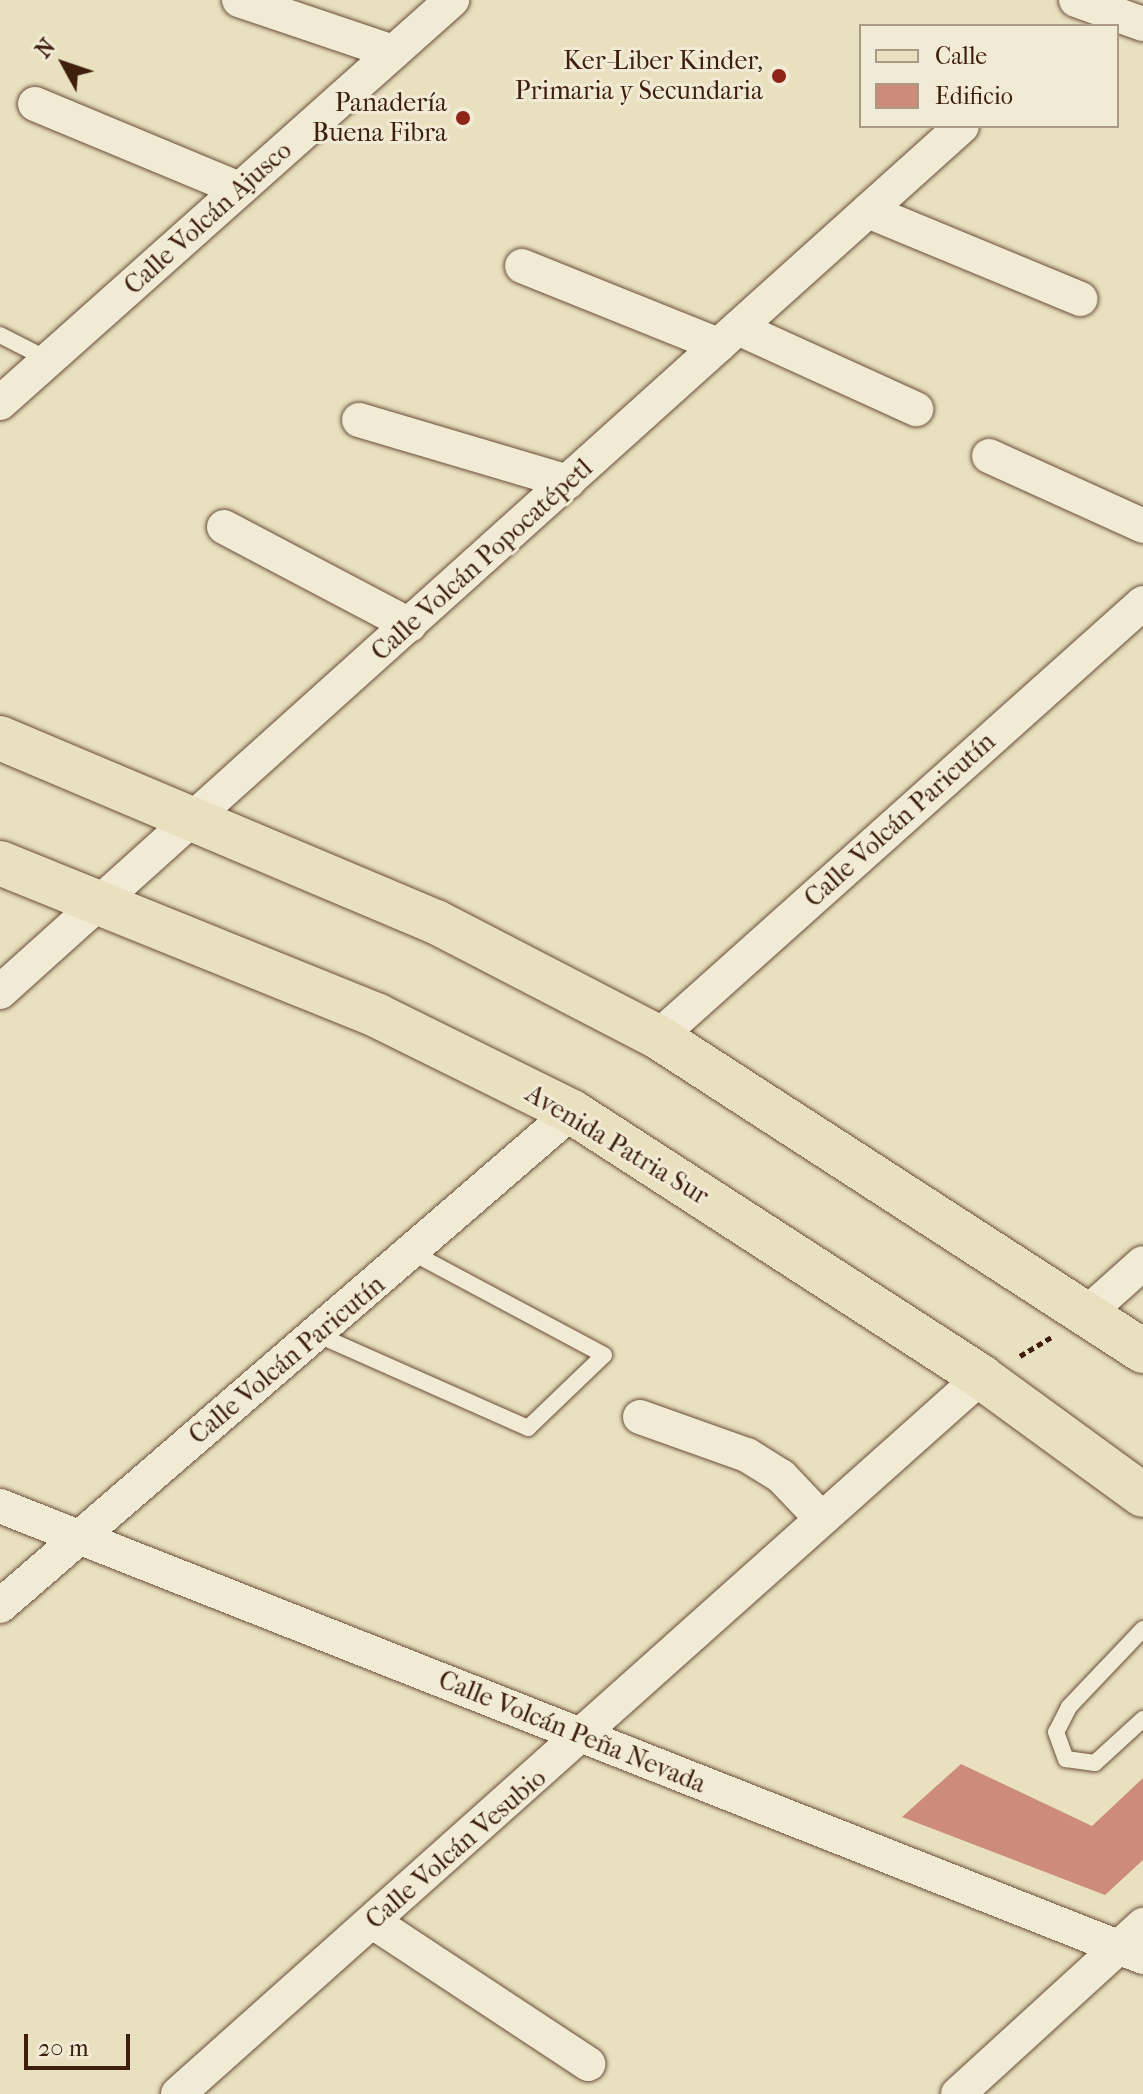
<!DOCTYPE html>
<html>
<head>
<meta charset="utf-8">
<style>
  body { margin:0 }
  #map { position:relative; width:1143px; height:2094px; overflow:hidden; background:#e9e0bf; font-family:"IM FELL French Canon",serif }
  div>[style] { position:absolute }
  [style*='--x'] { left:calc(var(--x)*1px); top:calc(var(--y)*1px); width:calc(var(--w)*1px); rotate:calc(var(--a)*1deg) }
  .building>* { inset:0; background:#cd8b7a }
  .path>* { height:5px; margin-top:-2.5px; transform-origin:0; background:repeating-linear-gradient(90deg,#3e1f0e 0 6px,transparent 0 10px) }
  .roads { filter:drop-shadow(0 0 2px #694f3a) drop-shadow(0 0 2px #694f3a) }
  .lane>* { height:16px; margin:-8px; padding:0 8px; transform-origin:8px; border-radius:8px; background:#f1ebd5 }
  .street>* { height:34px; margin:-17px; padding:0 17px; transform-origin:17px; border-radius:17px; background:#f1ebd5 }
  .primary>* { height:44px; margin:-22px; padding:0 22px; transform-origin:22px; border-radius:22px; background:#e9e0bf }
  .dots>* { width:22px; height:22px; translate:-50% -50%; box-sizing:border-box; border:4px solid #f1ebd5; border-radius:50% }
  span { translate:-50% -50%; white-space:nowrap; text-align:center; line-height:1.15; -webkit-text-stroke:6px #f1ebd5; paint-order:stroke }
  .poi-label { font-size:26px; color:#3e1f0e }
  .right { translate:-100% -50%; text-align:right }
  .street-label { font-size:26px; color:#3e1f0e }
  .legend { position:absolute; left:859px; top:24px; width:260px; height:104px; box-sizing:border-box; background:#f1ebd5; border:2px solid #a99985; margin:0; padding:10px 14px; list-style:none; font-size:24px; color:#3e1f0e }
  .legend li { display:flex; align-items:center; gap:16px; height:40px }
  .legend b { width:40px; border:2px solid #a99985 }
  .north { position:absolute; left:24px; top:24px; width:80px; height:80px; -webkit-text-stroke:6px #f1ebd5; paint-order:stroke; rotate:310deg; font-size:22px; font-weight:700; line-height:32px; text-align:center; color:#3e1f0e }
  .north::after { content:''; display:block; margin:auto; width:28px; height:36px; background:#3e1f0e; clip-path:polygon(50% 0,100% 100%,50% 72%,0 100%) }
  .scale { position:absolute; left:24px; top:2034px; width:106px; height:36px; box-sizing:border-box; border:4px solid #3e1f0e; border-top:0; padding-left:10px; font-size:24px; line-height:28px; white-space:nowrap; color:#3e1f0e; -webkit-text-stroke:6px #f1ebd5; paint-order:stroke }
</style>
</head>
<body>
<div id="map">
  <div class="building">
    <div style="clip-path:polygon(961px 1764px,1092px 1826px,1143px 1778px,1143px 1860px,1105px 1895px,902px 1817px)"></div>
  </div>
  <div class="path">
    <div style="--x:1020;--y:1356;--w:37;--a:-31"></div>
  </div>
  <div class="roads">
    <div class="lane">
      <div style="--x:0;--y:335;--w:55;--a:27"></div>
      <div style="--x:316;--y:1334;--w:232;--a:23.9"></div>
      <div style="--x:528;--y:1428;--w:105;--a:-43.8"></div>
      <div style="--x:604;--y:1355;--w:217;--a:-151.9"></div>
      <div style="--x:1143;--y:1629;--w:108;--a:133.5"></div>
      <div style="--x:1069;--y:1707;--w:28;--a:117"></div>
      <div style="--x:1056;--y:1732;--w:29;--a:70"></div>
      <div style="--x:1066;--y:1759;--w:29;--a:8"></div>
      <div style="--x:1095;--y:1763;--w:65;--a:-42.5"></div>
    </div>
    <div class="street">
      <div style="--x:239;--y:0;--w:163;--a:18.7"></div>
      <div style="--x:1076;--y:0;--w:71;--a:19.7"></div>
      <div style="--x:35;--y:104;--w:221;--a:22.6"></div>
      <div style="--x:868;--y:211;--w:230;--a:22.5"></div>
      <div style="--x:522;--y:266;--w:212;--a:21.9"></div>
      <div style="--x:738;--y:328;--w:196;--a:24.5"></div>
      <div style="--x:0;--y:403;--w:606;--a:-41.72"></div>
      <div style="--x:359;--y:420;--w:218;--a:16.5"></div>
      <div style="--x:989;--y:456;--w:169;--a:24.4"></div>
      <div style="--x:224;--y:527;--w:210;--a:27.8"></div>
      <div style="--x:0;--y:992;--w:1294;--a:-41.99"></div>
      <div style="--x:658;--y:1037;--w:651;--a:-41.82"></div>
      <div style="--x:1086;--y:1314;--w:76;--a:-41.8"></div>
      <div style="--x:640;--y:1417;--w:114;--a:19.6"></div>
      <div style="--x:747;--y:1455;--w:40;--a:32"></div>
      <div style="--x:781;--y:1476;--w:55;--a:46.5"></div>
      <div style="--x:0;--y:1506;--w:1229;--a:21.53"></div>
      <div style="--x:0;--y:1606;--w:756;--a:-40.82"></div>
      <div style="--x:373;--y:1922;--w:258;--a:33.4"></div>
      <div style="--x:178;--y:2094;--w:1077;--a:-41.76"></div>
      <div style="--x:958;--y:2094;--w:251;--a:-42.4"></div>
    </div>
    <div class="primary">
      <div style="--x:0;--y:738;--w:473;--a:22.9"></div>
      <div style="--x:436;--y:922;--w:250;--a:27.4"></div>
      <div style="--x:658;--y:1037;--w:578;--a:32.92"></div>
      <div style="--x:0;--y:863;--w:408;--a:22"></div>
      <div style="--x:378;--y:1016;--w:216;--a:26.3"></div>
      <div style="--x:572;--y:1112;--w:487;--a:32.9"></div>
      <div style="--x:981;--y:1377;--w:200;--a:36.1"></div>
    </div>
  </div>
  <div class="dots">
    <div style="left:779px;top:76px;background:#8f2418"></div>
    <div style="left:463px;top:118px;background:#8f2418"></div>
  </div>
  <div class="poi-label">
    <span class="right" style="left:763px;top:76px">Ker-Liber Kinder,<br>Primaria y Secundaria</span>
    <span class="right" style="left:447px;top:118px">Panadería<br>Buena Fibra</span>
  </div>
  <div class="street-label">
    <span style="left:208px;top:218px;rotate:-42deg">Calle Volcán Ajusco</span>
    <span style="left:482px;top:560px;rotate:-42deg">Calle Volcán Popocatépetl</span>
    <span style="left:900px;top:820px;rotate:-42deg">Calle Volcán Paricutín</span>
    <span style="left:617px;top:1145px;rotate:31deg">Avenida Patria Sur</span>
    <span style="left:287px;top:1360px;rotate:-40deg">Calle Volcán Paricutín</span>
    <span style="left:572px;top:1732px;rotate:22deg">Calle Volcán Peña Nevada</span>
    <span style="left:456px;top:1849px;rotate:-41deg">Calle Volcán Vesubio</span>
  </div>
  <ul class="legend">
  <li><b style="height:10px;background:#e9e0bf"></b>Calle</li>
  <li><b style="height:22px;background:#cd8b7a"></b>Edificio</li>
  </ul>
  <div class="north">N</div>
  <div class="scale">20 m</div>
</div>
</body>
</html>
